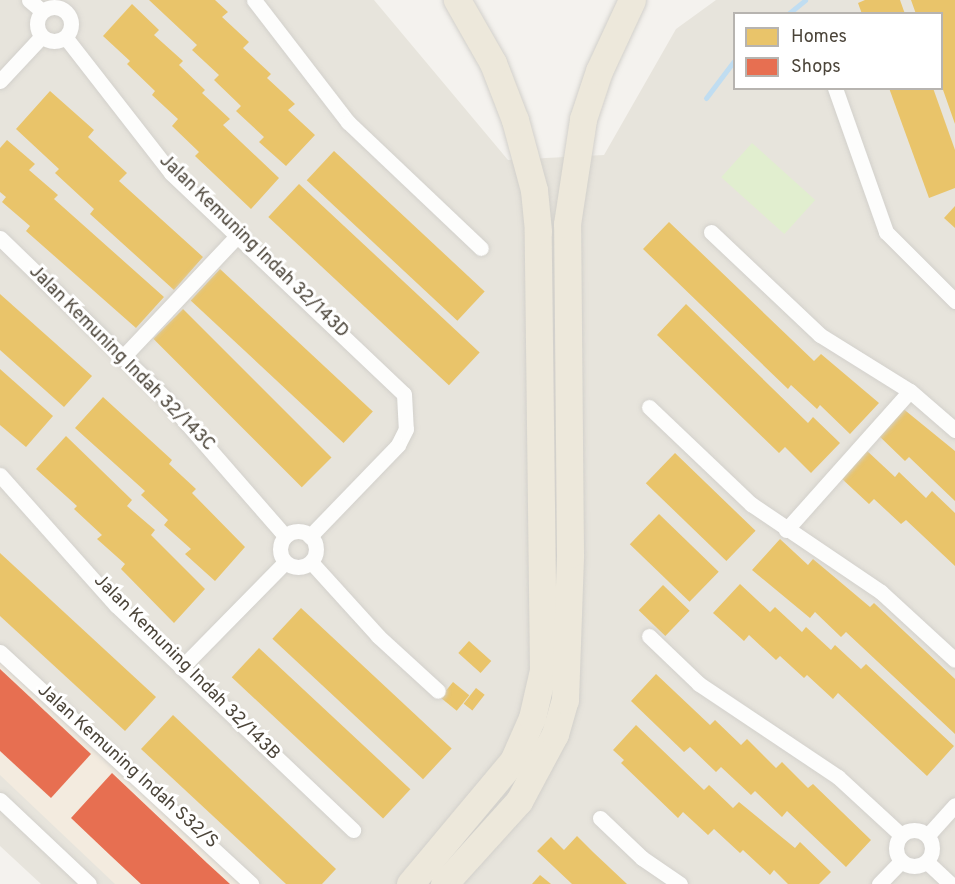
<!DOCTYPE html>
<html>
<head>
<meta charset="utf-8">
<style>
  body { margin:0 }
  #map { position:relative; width:955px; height:884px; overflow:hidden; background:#f4f2ee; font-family:Overpass,sans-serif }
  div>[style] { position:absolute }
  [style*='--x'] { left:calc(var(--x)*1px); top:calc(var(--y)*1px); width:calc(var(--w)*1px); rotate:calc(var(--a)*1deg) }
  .residential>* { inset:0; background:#e7e4dc }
  .commercial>* { inset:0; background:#f3ebdf }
  .green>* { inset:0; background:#e1eecf; transform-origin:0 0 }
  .homes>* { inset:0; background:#e9c46a; transform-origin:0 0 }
  .shops>* { inset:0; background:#e76f51 }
  .stream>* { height:5px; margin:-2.5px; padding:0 2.5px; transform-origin:2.5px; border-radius:2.5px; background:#c0ddf1 }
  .roads { filter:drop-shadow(0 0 2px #d2d0cb) drop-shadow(0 0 2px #d2d0cb) }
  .minor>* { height:15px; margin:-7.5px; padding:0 7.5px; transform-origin:7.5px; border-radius:7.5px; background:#fdfdfc }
  .minor>.ring { margin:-7.5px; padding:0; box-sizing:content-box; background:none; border:15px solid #fdfdfc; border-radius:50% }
  .motorway>* { height:27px; margin:-13.5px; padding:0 13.5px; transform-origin:13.5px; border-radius:13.5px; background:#ede8db }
  span { translate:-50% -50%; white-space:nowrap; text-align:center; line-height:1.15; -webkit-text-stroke:6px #fff; paint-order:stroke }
  .street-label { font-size:18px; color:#4b4439 }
  .legend { position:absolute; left:733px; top:12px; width:210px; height:78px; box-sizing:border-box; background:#fff; border:2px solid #b7b4b0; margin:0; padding:8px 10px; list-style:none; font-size:18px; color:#4b4439 }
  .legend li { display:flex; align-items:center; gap:12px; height:30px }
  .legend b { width:30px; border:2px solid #b7b4b0 }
</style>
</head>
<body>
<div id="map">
  <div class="residential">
    <div style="clip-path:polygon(evenodd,0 0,374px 0,508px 160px,604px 155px,676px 29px,716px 0,955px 0,955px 884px,41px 884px,0 846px,0 0,734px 14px,942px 14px,942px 88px,734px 88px,734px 14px)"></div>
  </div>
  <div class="commercial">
    <div style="clip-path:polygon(0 662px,242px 884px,115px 884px,0 775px)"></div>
  </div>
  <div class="green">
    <div style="left:752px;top:143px;width:85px;height:46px;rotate:42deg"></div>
  </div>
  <div class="homes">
    <div style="clip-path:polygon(149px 0,215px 0,228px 12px,222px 17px,249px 42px,243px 48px,271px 74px,267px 78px,295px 104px,288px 110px,315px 135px,286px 166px,259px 142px,264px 137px,236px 111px,241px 106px,214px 80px,219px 75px,192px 50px,197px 45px)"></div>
    <div style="clip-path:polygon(865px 0,900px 0,905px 14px,862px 14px,858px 3px)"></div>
    <div style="clip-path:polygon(911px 0,955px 0,955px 124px,942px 87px,942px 14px,916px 14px)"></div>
    <div style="clip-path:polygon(132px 4px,159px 30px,154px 35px,183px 61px,179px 65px,205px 90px,202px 93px,230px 119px,223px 125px,279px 178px,251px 209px,195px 156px,199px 152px,172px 126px,178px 119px,152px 95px,155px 91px,127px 64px,130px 61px,103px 36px)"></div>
    <div style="clip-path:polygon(889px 88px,933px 88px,955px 150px,955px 188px,929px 198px)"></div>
    <div style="clip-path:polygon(50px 91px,94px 130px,88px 137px,127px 173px,119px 181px,203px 257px,174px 290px,90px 214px,94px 209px,55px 173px,59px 169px,16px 129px)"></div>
    <div style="clip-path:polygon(7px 140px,35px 164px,29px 170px,58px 195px,54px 199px,164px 297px,136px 328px,26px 231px,30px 226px,2px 202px,6px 197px,0 192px,0 148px)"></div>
    <div style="left:334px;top:151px;width:206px;height:40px;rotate:43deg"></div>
    <div style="left:299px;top:184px;width:247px;height:45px;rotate:43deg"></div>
    <div style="clip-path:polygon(955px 206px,955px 228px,944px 218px)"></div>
    <div style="clip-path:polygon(669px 222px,814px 361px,821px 354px,879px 403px,850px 434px,820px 405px,817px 409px,791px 385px,788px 389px,643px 249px)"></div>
    <div style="left:220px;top:269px;width:209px;height:43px;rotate:43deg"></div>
    <div style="clip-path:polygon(0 294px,92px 376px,64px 407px,0 350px)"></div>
    <div style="clip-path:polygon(686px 304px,808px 423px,813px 417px,840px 443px,811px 473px,785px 447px,779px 453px,657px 335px)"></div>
    <div style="left:183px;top:309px;width:210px;height:42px;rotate:45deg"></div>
    <div style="clip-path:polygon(0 369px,53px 416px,26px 447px,0 425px)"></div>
    <div style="clip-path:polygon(103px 397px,172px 460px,169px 464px,196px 489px,192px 493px,245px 547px,215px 581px,185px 554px,191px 549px,164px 525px,168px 520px,141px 495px,145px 491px,75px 428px)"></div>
    <div style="clip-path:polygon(901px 407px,955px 451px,955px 501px,909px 457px,905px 461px,876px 433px)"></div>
    <div style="clip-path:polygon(66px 436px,132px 500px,127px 506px,155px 530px,151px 535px,205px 589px,174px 623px,121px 569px,125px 564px,97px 539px,102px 535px,74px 509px,77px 506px,36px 469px)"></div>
    <div style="clip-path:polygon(865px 449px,895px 477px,899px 472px,926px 498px,932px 491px,955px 513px,955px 566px,906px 520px,901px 524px,874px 499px,869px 504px,840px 477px)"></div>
    <div style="left:675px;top:453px;width:112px;height:42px;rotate:44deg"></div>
    <div style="left:659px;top:514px;width:83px;height:42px;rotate:44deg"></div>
    <div style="clip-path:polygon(780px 539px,808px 565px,813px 559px,870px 607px,874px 603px,955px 679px,955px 734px,846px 632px,841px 637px,815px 612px,810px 618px,752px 570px)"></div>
    <div style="clip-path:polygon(0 553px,156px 697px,125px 731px,0 616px)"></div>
    <div style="clip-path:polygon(740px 584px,770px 612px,775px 607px,802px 632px,806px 627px,831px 650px,835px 645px,861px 669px,866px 664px,954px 746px,927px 776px,838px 693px,833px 699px,807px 675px,804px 678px,780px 656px,776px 660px,749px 635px,744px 641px,713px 613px)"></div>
    <div style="left:663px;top:585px;width:37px;height:35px;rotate:44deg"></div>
    <div style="left:301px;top:608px;width:206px;height:42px;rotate:43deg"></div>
    <div style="left:469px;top:641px;width:30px;height:16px;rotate:42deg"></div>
    <div style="left:259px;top:648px;width:207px;height:40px;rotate:43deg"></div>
    <div style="clip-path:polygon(656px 674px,710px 725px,715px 720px,741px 745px,747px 739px,776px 768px,782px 762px,808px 788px,813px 784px,871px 840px,846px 867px,787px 811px,782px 817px,755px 791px,751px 795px,721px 767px,716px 772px,690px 747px,684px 752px,631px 701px)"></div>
    <div style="left:453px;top:682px;width:21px;height:20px;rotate:39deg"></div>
    <div style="left:476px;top:688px;width:11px;height:20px;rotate:38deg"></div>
    <div style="clip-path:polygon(173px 715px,336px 869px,322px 884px,286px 884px,141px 749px)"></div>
    <div style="clip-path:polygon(636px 725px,704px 790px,709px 785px,733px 808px,739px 802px,795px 848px,800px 842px,831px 872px,819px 884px,788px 884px,774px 870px,770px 875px,743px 850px,740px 853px,714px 829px,708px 835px,683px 812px,678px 818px,621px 763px,624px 760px,613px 750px)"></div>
    <div style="clip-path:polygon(577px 836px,593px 852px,627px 884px,572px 884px,537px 851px,551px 837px,564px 850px)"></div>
    <div style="clip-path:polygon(540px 875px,551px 884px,532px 884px)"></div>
  </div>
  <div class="shops">
    <div style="clip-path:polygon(0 669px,91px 754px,51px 798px,0 751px)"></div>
    <div style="clip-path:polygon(112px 773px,207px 863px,230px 884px,141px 884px,111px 856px,71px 818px)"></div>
  </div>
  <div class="stream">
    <div style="--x:788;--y:14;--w:22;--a:-39"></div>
    <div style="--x:706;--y:98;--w:46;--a:-52.9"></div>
  </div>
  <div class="roads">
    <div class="minor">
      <div style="--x:29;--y:0;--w:17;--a:40"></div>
      <div style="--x:254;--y:0;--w:154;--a:52.4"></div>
      <div style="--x:348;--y:122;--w:183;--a:43.5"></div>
      <div class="ring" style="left:37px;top:7px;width:19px;height:19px"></div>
      <div style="--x:66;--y:38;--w:171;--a:52.1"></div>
      <div style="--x:171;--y:173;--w:321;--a:43.5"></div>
      <div style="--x:404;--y:394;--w:35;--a:87"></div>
      <div style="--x:406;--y:429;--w:18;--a:117"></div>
      <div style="--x:398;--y:445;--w:127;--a:134"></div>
      <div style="--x:0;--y:81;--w:60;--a:-47"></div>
      <div style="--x:835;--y:88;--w:153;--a:70.5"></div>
      <div style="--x:886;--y:232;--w:98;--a:45"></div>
      <div style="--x:711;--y:232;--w:150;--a:43.4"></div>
      <div style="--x:820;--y:335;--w:106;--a:31.9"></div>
      <div style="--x:910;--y:391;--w:60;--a:40.9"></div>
      <div style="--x:0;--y:238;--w:227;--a:44.1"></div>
      <div style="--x:163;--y:396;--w:186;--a:48.9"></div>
      <div style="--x:122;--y:358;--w:168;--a:-46.7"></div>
      <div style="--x:649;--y:407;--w:141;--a:43.6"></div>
      <div style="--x:751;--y:504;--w:157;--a:34.1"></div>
      <div style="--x:881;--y:592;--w:100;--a:42.6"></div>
      <div style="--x:0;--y:475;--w:174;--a:48.3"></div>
      <div style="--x:116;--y:605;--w:327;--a:43.5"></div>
      <div style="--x:786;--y:530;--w:186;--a:-48.3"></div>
      <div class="ring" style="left:280px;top:531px;width:21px;height:21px"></div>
      <div style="--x:311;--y:562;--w:100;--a:47.8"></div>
      <div style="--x:378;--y:636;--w:81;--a:42.5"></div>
      <div style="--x:649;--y:636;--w:69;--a:43.8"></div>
      <div style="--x:699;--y:684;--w:167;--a:33.8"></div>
      <div style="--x:838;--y:777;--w:86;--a:42.6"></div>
      <div style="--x:0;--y:652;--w:342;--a:42.7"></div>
      <div style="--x:181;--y:668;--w:148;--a:-45.5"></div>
      <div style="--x:0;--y:800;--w:122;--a:43.3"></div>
      <div style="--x:600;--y:818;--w:58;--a:43.6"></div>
      <div style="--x:642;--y:858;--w:46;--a:34.4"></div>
      <div class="ring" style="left:896px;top:830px;width:21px;height:21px"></div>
      <div style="--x:928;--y:835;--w:40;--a:-48"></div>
      <div style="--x:927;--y:862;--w:33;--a:43"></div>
      <div style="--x:879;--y:884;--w:32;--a:-46"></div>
    </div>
    <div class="motorway">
      <div style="--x:410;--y:884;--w:160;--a:-50.1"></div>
      <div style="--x:513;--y:761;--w:47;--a:-66.2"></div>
      <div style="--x:532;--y:718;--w:49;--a:-77.1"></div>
      <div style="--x:543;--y:670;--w:439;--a:-90.7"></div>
      <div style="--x:538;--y:231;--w:41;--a:-95.6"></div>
      <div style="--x:534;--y:190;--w:73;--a:-105.2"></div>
      <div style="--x:515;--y:120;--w:61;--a:-111.1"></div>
      <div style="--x:493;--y:63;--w:73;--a:-119.7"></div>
      <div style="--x:444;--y:884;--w:112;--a:-47.9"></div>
      <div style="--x:519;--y:801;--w:76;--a:-61.8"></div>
      <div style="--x:555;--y:734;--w:35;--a:-74"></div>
      <div style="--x:565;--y:700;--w:146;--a:-88"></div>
      <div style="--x:570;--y:554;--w:330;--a:-90.5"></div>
      <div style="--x:567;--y:224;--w:106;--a:-81.3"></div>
      <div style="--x:583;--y:119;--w:51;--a:-71.6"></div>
      <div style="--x:599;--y:71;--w:78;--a:-65.1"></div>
    </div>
  </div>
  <div class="street-label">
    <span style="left:253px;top:247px;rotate:44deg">Jalan Kemuning Indah 32/143D</span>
    <span style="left:121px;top:359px;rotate:45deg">Jalan Kemuning Indah 32/143C</span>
    <span style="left:186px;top:668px;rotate:45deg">Jalan Kemuning Indah 32/143B</span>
    <span style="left:127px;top:767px;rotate:42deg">Jalan Kemuning Indah S32/S</span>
  </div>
  <ul class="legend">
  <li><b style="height:16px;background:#e9c46a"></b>Homes</li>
  <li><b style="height:16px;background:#e76f51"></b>Shops</li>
  </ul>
</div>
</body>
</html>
